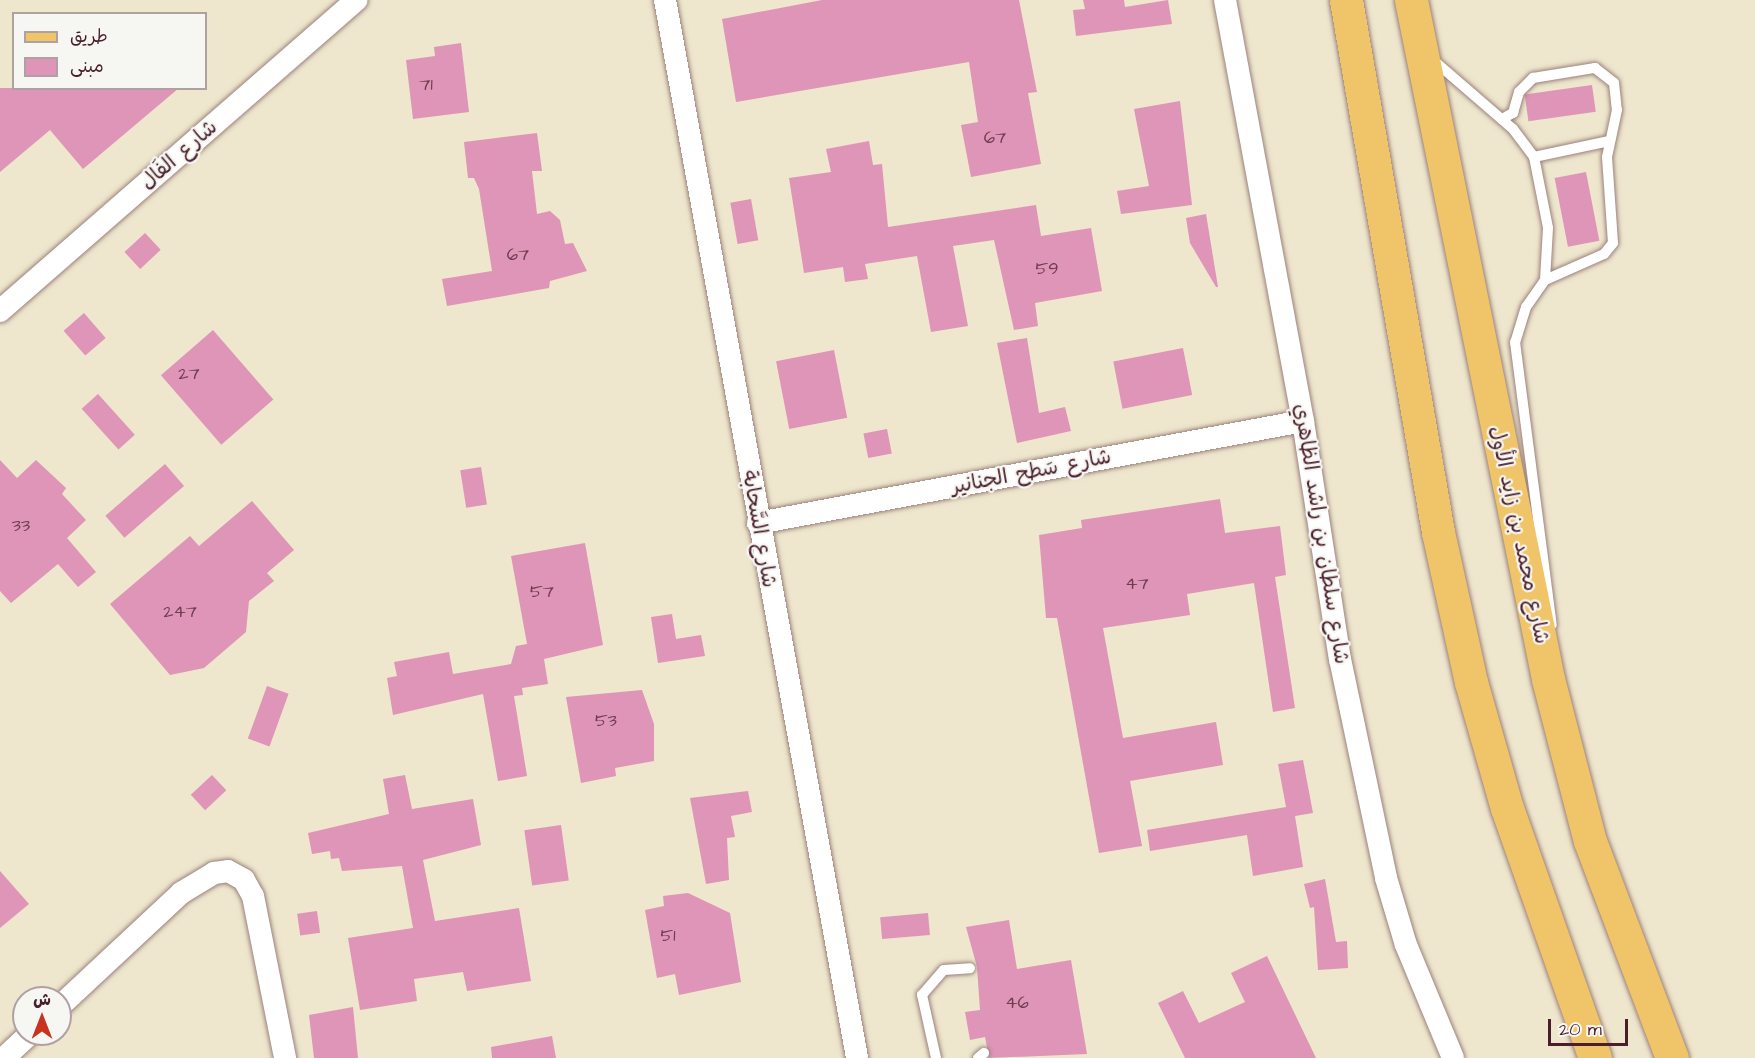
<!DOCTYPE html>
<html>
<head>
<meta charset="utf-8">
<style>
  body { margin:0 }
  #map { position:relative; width:1755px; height:1058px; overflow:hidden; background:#eee6cd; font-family:"Architects Daughter","Playpen Sans Arabic",sans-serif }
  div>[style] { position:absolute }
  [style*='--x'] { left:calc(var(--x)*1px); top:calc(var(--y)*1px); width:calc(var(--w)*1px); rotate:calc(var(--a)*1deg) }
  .building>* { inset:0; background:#de95b8; transform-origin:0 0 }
  .roads { filter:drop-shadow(0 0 2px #9c827c) drop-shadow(0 0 2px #9c827c) }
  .lane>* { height:10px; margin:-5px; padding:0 5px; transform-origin:5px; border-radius:5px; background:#fff }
  .street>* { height:22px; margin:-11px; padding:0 11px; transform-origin:11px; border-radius:11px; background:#fff }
  .primary>* { height:33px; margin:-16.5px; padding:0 16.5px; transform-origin:16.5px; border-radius:16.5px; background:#f0c469 }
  span { translate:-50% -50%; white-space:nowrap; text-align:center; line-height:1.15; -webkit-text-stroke:4.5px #f6f6f2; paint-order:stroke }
  .number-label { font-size:18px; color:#6f3c4e }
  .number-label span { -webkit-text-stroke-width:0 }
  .street-label { font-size:21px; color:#4a1f2b }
  .legend { position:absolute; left:12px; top:12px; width:195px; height:78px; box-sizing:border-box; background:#f6f6f2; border:2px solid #b1a0a2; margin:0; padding:8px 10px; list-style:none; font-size:18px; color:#4a1f2b }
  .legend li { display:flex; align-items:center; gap:12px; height:30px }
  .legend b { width:30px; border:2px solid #b1a0a2 }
  .north { position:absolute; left:12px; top:986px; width:60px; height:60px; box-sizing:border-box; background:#f6f6f2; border:2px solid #b1a0a2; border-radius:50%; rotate:0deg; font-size:16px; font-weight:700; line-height:24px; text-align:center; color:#4a1f2b }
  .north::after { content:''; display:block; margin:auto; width:21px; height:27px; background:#c8321e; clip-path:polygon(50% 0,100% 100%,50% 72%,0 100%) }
  .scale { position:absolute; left:1548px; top:1019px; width:80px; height:27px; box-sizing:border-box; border:3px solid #4a1f2b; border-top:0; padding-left:8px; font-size:18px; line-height:21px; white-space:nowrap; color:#4a1f2b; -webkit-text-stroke:4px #f6f6f2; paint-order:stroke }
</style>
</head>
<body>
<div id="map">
  <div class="building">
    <div style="clip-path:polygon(822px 0,1019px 0,1037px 92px,1028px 93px,1041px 164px,971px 177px,961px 125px,978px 122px,969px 62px,736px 102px,722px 19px)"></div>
    <div style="clip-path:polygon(1083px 0,1124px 0,1125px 7px,1168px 0,1172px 24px,1076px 36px,1073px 10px,1085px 9px)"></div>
    <div style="clip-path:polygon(461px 43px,469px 112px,413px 119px,406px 60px,435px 56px,434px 47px)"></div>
    <div style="left:1592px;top:85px;width:27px;height:68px;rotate:82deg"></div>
    <div style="clip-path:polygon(0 88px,179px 88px,83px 169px,50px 130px,0 172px)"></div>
    <div style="clip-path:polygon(1180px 101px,1192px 205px,1121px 214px,1117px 191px,1149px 186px,1134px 109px)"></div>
    <div style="clip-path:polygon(537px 133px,542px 171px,532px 171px,537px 214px,550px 211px,560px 220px,565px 244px,573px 243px,587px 271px,550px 281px,549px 288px,447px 306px,442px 279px,492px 271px,479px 189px,474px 178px,468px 178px,464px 142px)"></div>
    <div style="clip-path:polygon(869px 141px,873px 165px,882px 164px,888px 227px,1036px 205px,1041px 236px,1091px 228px,1102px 291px,1035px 303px,1038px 326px,1014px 330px,994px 240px,953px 246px,968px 326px,931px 332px,917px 256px,865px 264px,868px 279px,845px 282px,843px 267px,804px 273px,789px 178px,831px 172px,826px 149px)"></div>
    <div style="left:1586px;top:172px;width:70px;height:32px;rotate:79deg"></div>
    <div style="left:751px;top:199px;width:42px;height:21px;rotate:80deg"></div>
    <div style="clip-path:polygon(1206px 214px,1218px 287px,1216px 287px,1190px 243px,1186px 218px)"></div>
    <div style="left:145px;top:233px;width:23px;height:28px;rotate:47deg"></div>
    <div style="left:84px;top:313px;width:33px;height:27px;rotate:49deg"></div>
    <div style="left:213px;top:330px;width:92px;height:69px;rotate:49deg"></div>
    <div style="clip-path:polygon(1027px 338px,1039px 413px,1065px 407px,1071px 431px,1017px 443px,997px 343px)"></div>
    <div style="left:1183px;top:348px;width:48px;height:71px;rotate:79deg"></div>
    <div style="left:834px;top:350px;width:69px;height:59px;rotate:79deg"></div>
    <div style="left:98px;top:394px;width:55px;height:22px;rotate:48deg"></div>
    <div style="left:887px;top:429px;width:25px;height:24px;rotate:79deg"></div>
    <div style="clip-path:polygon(0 460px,17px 478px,36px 460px,66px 488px,62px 494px,86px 520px,67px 538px,96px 572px,78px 587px,58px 564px,11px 603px,0 591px)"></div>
    <div style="left:165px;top:464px;width:29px;height:79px;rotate:49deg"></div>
    <div style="left:481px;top:467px;width:38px;height:21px;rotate:81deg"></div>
    <div style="clip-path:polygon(1220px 499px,1225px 533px,1280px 526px,1286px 575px,1275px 577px,1295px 708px,1273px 712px,1254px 583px,1187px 594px,1190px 615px,1103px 628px,1123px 738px,1216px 722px,1223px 765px,1130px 781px,1142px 846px,1099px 853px,1057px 618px,1046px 618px,1039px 535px,1082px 528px,1081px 520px)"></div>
    <div style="clip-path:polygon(252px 501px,294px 550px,267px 573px,274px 581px,249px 601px,246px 632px,204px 668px,170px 675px,110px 604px,190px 536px,199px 546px)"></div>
    <div style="clip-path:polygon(585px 543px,603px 645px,544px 659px,548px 684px,522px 688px,523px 695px,514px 696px,527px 776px,498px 781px,483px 694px,393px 715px,387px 678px,397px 676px,394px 662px,449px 652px,453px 674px,511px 664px,516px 646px,527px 644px,511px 556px)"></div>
    <div style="clip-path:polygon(672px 614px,676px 639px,701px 635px,705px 656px,658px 663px,651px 617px)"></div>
    <div style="left:267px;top:686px;width:23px;height:56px;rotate:20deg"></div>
    <div style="clip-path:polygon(642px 690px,654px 724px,654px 761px,615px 768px,616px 776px,581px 783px,566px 697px)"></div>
    <div style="clip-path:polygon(1303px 760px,1313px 813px,1295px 816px,1303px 867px,1253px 876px,1247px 835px,1150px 851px,1147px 830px,1286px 807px,1278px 764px)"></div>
    <div style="left:212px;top:775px;width:21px;height:29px;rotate:47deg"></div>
    <div style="clip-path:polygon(405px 775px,412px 809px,473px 799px,481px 845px,423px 860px,435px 921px,519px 908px,531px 981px,467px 991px,463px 972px,414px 979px,417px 1001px,360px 1010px,348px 938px,413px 928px,402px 866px,342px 871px,339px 858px,331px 859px,330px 851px,312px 854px,308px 833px,389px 814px,383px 779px)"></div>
    <div style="clip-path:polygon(748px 791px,752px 812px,731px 816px,735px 837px,727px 838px,729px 880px,706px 884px,690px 798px)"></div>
    <div style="left:561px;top:825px;width:56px;height:37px;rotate:82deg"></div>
    <div style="clip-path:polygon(0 871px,29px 904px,0 928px)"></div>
    <div style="clip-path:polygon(1325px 879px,1336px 942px,1347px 941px,1348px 968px,1318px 970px,1314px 907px,1310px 908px,1304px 884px)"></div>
    <div style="clip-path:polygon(688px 893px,730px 913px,741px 982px,679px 995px,675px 974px,657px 978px,645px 910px,664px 906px,663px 896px)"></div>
    <div style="left:317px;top:911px;width:22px;height:20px;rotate:82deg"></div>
    <div style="left:928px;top:913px;width:22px;height:48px;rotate:85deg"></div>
    <div style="clip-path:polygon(1009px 920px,1017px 969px,1071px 960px,1087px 1054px,989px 1058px,985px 1037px,970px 1040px,965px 1012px,980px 1010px,977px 967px,966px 927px)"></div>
    <div style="clip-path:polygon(1267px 956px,1316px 1058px,1185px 1058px,1158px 1003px,1183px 991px,1199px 1023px,1245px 1002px,1231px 973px)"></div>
    <div style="clip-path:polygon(353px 1007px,358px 1058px,314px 1058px,309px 1015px)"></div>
    <div style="clip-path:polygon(552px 1036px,556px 1058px,492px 1058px,491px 1047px)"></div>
  </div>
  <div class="roads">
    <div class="lane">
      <div style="--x:1432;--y:59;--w:107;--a:40.8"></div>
      <div style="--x:1513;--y:129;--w:35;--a:53"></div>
      <div style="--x:1534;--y:157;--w:72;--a:78.8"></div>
      <div style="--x:1548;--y:228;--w:52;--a:93.3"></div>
      <div style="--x:1502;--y:119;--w:13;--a:-29"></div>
      <div style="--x:1513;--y:113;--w:22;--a:-74"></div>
      <div style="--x:1519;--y:92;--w:20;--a:-45"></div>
      <div style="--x:1533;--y:78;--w:63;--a:-9.2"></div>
      <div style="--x:1595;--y:68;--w:24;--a:38"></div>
      <div style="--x:1614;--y:83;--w:27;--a:84"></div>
      <div style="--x:1617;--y:110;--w:48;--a:102"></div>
      <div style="--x:1607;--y:157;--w:86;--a:86"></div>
      <div style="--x:1613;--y:243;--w:14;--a:129"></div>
      <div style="--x:1604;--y:254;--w:64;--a:156.2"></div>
      <div style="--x:1545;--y:280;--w:33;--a:125"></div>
      <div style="--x:1526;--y:307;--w:37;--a:107"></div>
      <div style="--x:1515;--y:342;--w:285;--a:82.6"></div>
      <div style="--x:1534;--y:157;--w:77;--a:-12"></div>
      <div style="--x:936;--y:1058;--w:65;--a:-102.5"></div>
      <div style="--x:922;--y:995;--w:33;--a:-49"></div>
      <div style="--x:944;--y:970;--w:26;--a:-4"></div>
      <div style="--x:978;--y:1058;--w:8;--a:-40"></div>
    </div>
    <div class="street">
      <div style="--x:665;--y:0;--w:1075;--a:79.71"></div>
      <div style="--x:1225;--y:0;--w:428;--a:79.5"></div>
      <div style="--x:1303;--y:421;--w:241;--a:81.2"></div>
      <div style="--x:1340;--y:659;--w:224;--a:78.1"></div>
      <div style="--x:1386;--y:878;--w:70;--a:73.4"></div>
      <div style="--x:1406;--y:945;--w:122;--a:67.4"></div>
      <div style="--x:0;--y:311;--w:473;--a:-41.1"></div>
      <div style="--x:758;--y:523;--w:554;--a:-10.6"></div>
      <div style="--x:60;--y:1006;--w:166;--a:-43"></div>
      <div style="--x:181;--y:893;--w:39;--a:-31"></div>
      <div style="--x:214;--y:873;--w:14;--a:-8"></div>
      <div style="--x:228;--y:871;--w:18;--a:29"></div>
      <div style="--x:244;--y:880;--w:18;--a:61"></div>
      <div style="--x:253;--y:896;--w:165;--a:78.8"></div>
      <div style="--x:4;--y:1058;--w:35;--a:-43"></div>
    </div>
    <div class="primary">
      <div style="--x:1346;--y:0;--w:540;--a:80.19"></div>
      <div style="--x:1438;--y:532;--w:154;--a:77.6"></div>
      <div style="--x:1471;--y:682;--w:131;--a:74.1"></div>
      <div style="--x:1507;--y:808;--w:265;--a:70.6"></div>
      <div style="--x:1411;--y:0;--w:693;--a:78.59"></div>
      <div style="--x:1548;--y:679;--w:167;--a:75.5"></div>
      <div style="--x:1590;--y:841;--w:232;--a:69.3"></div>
    </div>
  </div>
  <div class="number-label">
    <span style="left:426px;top:85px">71</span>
    <span style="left:995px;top:138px">67</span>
    <span style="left:518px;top:255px">67</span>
    <span style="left:1047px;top:269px">59</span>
    <span style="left:189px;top:374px">27</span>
    <span style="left:21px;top:526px">33</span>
    <span style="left:1137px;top:584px">47</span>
    <span style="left:542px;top:592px">57</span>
    <span style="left:180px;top:612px">247</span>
    <span style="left:606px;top:721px">53</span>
    <span style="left:668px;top:936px">51</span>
    <span style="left:1017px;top:1003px">46</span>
  </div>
  <div class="street-label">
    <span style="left:179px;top:155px;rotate:-41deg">شارع الفَال</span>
    <span style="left:1031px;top:472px;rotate:-11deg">شارع سَطح الجنانير</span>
    <span style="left:759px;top:529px;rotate:80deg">شارع السَّحابة</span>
    <span style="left:1321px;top:534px;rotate:81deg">شارع سلطان بن راشد الظاهري</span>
    <span style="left:1519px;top:535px;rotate:78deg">شارع محمد بن زايد الأول</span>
  </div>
  <ul class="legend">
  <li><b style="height:8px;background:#f0c469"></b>طريق</li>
  <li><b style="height:16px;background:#de95b8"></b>مبنى</li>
  </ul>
  <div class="north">ش</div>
  <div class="scale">20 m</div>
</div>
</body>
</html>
